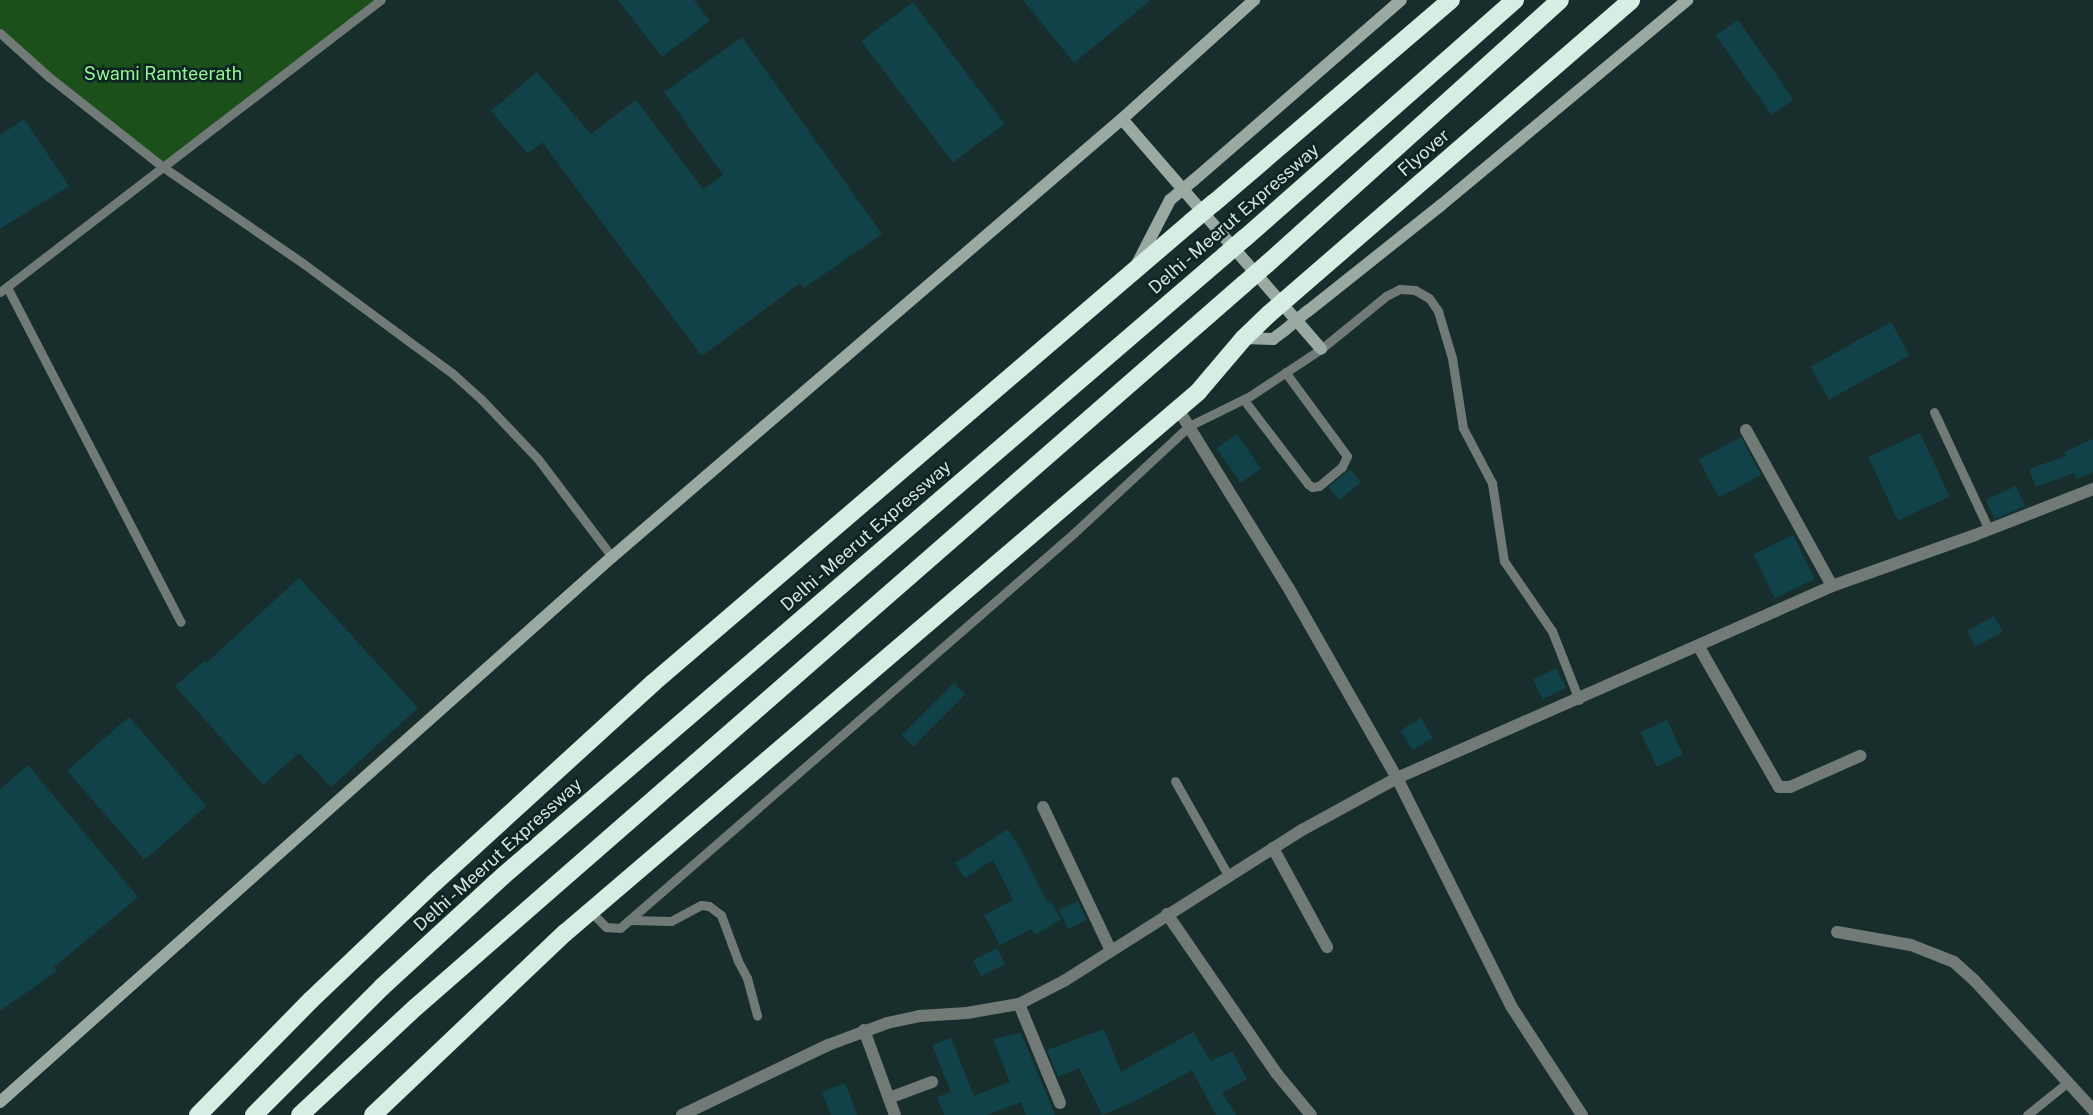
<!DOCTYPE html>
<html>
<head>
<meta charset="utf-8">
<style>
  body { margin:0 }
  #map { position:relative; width:2093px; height:1115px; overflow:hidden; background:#172e2c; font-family:"Public Sans",sans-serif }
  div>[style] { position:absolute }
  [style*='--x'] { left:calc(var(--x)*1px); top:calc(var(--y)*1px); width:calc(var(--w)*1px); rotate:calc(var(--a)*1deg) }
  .green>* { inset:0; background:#1b501b }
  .building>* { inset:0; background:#124249; transform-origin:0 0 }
  .lane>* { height:9px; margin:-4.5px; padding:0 4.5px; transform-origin:4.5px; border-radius:4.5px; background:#717a76 }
  .street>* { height:12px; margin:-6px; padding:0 6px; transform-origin:6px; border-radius:6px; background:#717a76 }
  .secondary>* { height:12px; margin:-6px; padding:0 6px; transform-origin:6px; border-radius:6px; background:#9aa9a1 }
  .highway>* { height:18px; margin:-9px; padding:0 9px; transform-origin:9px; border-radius:9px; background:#d5ede2 }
  .secondary-bridge>* { height:12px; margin:-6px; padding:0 6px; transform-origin:6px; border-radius:6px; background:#9aa9a1 }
  .highway-bridge>* { height:18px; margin:-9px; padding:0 9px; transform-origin:9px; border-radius:9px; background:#d5ede2 }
  span { translate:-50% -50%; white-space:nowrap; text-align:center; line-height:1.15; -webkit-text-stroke:5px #0d2422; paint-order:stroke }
  .park-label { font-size:18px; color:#96f593 }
  .street-label { font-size:18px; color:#d6e3e2 }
</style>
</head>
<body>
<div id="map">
  <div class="green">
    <div style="clip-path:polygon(0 0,381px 0,163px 167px,0 33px)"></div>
  </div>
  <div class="building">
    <div style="clip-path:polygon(618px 0,694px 0,710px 21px,662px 57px)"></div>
    <div style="clip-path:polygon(1023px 0,1151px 0,1074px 63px)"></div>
    <div style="left:913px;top:2px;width:152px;height:65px;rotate:53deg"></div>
    <div style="left:1738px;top:20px;width:97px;height:27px;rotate:55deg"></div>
    <div style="clip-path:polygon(742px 37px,882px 234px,804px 288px,800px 283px,702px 356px,542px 142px,528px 154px,491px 111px,537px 72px,591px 134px,636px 100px,703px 189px,723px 175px,664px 92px)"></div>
    <div style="clip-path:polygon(24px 119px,69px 186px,0 229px,0 135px)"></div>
    <div style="left:1891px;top:322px;width:38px;height:92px;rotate:61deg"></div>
    <div style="left:1920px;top:433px;width:70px;height:57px;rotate:65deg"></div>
    <div style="left:1237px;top:434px;width:42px;height:25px;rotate:55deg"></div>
    <div style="left:1741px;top:437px;width:43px;height:48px;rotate:62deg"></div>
    <div style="clip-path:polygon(2093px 439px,2093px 472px,2076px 479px,2074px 473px,2036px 487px,2029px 469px,2066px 456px,2064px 452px)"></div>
    <div style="left:1350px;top:469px;width:17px;height:28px;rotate:50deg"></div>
    <div style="left:2016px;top:486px;width:22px;height:33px;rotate:66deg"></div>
    <div style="left:1793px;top:535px;width:49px;height:44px;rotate:64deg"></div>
    <div style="clip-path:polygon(299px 578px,418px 708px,331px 787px,299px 753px,263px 785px,175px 686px,204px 661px,206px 663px)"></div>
    <div style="left:1994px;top:616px;width:18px;height:31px;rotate:61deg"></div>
    <div style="left:1556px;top:668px;width:22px;height:26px;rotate:63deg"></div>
    <div style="left:954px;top:683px;width:16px;height:74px;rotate:45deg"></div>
    <div style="left:129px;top:717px;width:118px;height:82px;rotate:49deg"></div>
    <div style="left:1421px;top:718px;width:23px;height:24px;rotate:59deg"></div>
    <div style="left:1667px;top:720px;width:38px;height:29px;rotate:65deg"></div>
    <div style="clip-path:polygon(28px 765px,138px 897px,54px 967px,57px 971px,0 1011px,0 789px)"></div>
    <div style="clip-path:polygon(1008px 829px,1020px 848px,1047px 902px,1050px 900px,1061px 919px,1035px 935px,1032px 929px,1000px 945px,984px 915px,1013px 900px,993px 860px,965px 878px,955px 863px)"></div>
    <div style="left:1078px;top:901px;width:21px;height:21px;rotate:65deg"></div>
    <div style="left:997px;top:948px;width:18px;height:27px;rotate:63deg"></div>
    <div style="clip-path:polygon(1104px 1029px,1121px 1072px,1193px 1032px,1211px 1061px,1232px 1051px,1247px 1079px,1222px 1093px,1236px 1115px,1216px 1115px,1192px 1070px,1135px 1101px,1102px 1115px,1079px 1068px,1058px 1077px,1047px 1050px)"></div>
    <div style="clip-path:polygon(1021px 1033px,1055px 1115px,1026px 1115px,1021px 1102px,987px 1115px,944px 1115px,937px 1097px,951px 1092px,932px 1045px,951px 1038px,974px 1096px,1010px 1082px,993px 1039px)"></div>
    <div style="clip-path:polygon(845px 1083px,857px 1115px,831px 1115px,822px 1092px)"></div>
  </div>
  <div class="lane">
    <div style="--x:0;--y:33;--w:66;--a:41.9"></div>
    <div style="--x:49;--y:77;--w:145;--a:38.3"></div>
    <div style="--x:163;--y:167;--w:171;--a:34.5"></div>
    <div style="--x:304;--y:264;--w:184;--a:36.4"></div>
    <div style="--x:452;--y:373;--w:40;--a:42"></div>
    <div style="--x:482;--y:400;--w:81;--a:46.5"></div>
    <div style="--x:538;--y:459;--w:123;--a:52.9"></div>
    <div style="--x:7;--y:287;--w:377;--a:62.6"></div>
    <div style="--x:0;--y:292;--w:480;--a:-37.5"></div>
    <div style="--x:1244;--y:400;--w:106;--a:52.7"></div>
    <div style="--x:1308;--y:484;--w:5;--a:37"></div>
    <div style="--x:1312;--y:487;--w:7;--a:-8"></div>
    <div style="--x:1319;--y:486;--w:30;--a:-40"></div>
    <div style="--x:1342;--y:467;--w:12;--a:-66"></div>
    <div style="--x:1347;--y:456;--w:104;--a:-126.4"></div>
    <div style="--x:1934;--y:412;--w:130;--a:65"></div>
    <div style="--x:1175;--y:781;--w:108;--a:60.6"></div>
    <div style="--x:590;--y:911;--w:23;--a:45"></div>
    <div style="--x:606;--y:927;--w:14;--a:4"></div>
    <div style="--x:620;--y:928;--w:602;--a:-41.02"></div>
    <div style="--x:1074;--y:533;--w:157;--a:-42.9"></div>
    <div style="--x:1189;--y:426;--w:68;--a:-26.2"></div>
    <div style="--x:1250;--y:396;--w:85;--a:-33.5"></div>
    <div style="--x:1321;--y:349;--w:84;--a:-39.2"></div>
    <div style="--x:1386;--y:296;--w:16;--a:-27"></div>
    <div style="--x:1400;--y:289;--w:15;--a:4"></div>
    <div style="--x:1415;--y:290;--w:16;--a:30"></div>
    <div style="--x:1429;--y:298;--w:16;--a:55"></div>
    <div style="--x:1438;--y:311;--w:49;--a:73.4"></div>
    <div style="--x:1452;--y:358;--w:71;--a:81.1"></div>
    <div style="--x:1463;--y:428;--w:62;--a:62.2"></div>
    <div style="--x:1492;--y:483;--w:79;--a:81.3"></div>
    <div style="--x:1504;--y:561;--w:85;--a:55.6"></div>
    <div style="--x:1552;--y:631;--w:74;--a:68.6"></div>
    <div style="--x:629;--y:920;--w:42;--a:1.4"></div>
    <div style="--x:671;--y:921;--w:34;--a:-28"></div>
    <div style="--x:701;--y:905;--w:8;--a:7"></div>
    <div style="--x:709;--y:906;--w:15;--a:37"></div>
    <div style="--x:721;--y:915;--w:49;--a:69.7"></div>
    <div style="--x:738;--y:961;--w:19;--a:62"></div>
    <div style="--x:747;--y:978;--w:39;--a:75"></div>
    <div style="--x:2027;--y:1115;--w:53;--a:-38.8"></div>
  </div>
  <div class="street">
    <div style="--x:1178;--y:409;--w:209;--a:58.3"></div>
    <div style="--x:1288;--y:587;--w:220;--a:60.3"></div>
    <div style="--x:1397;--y:778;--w:255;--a:63.4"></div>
    <div style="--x:1511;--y:1006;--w:130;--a:56.9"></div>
    <div style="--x:1746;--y:430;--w:178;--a:61.1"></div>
    <div style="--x:1699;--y:647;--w:161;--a:60.3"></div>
    <div style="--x:1779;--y:787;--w:11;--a:0"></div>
    <div style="--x:1790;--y:787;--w:77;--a:-23.9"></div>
    <div style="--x:1043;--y:807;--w:159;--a:64.7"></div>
    <div style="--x:1273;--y:848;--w:113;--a:61.4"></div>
    <div style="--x:1167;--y:914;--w:194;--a:55.5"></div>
    <div style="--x:1277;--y:1074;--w:53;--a:50.3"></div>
    <div style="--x:1837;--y:932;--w:75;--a:10"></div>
    <div style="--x:1911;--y:945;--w:46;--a:21.6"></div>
    <div style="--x:1954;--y:962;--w:28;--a:42"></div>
    <div style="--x:1975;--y:981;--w:175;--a:47.5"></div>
    <div style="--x:1019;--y:1004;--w:107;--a:67.5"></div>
    <div style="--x:864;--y:1030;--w:90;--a:70"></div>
    <div style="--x:889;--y:1098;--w:46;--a:-20.4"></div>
    <div style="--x:682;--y:1115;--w:162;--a:-25.6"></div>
    <div style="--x:828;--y:1045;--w:63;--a:-20.4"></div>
    <div style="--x:887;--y:1023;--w:33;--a:-12"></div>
    <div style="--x:919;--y:1016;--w:48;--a:-3.6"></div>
    <div style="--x:967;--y:1013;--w:53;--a:-9.8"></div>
    <div style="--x:1019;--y:1004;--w:51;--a:-27.1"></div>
    <div style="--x:1064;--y:981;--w:282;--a:-32.4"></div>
    <div style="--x:1302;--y:830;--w:108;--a:-28.7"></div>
    <div style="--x:1397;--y:778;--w:475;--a:-23.8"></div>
    <div style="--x:1832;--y:586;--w:152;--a:-19.6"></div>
    <div style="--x:1975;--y:535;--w:127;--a:-21.3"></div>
  </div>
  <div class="secondary">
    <div style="--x:1122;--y:119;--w:304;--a:49.1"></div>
    <div style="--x:1194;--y:180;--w:274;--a:-41"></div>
    <div style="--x:1137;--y:264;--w:72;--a:-62.7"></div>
    <div style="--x:1308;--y:311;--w:169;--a:-38.5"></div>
    <div style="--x:1440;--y:206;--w:322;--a:-39.8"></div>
    <div style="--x:1244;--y:338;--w:29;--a:2"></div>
    <div style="--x:1273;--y:339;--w:15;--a:-37"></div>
    <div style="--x:0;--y:1102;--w:819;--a:-41.69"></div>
    <div style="--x:612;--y:557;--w:672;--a:-40.66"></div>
    <div style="--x:1122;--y:119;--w:178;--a:-42"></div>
  </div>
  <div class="highway">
    <div style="--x:1214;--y:203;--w:312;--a:-40.6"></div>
    <div style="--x:1245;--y:238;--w:360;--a:-41.4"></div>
    <div style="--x:1267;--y:264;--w:394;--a:-42"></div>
    <div style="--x:198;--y:1115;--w:161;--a:-45.5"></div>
    <div style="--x:311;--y:1000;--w:170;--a:-43.6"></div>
    <div style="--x:434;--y:883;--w:297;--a:-42.4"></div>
    <div style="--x:653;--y:683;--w:708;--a:-40.59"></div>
    <div style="--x:254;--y:1115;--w:181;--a:-45"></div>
    <div style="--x:382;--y:987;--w:164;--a:-42.5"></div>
    <div style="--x:503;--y:876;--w:951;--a:-40.69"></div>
    <div style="--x:300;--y:1115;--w:158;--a:-43"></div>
    <div style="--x:416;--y:1007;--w:1099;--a:-41.13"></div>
    <div style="--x:373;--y:1115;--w:265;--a:-43.5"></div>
    <div style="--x:565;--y:933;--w:833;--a:-40.52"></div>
    <div style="--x:1198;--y:392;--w:71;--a:-49.6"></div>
    <div style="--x:1244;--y:338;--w:35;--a:-44"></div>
  </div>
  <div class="secondary-bridge">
    <div style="--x:1170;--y:200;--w:31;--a:-40"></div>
    <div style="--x:1285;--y:330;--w:30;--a:-40"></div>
  </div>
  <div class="highway-bridge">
    <div style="--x:1191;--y:222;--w:30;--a:-40"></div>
    <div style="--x:1224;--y:256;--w:28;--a:-41"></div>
    <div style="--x:1244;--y:284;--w:30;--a:-41"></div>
    <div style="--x:1269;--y:314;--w:479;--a:-40.9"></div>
  </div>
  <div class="park-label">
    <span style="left:163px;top:74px">Swami Ramteerath</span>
  </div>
  <div class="street-label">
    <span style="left:1424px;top:153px;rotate:-41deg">Flyover</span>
    <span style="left:1234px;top:219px;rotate:-41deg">Delhi - Meerut Expressway</span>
    <span style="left:866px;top:536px;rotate:-41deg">Delhi - Meerut Expressway</span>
    <span style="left:498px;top:855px;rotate:-42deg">Delhi - Meerut Expressway</span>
  </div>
</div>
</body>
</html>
